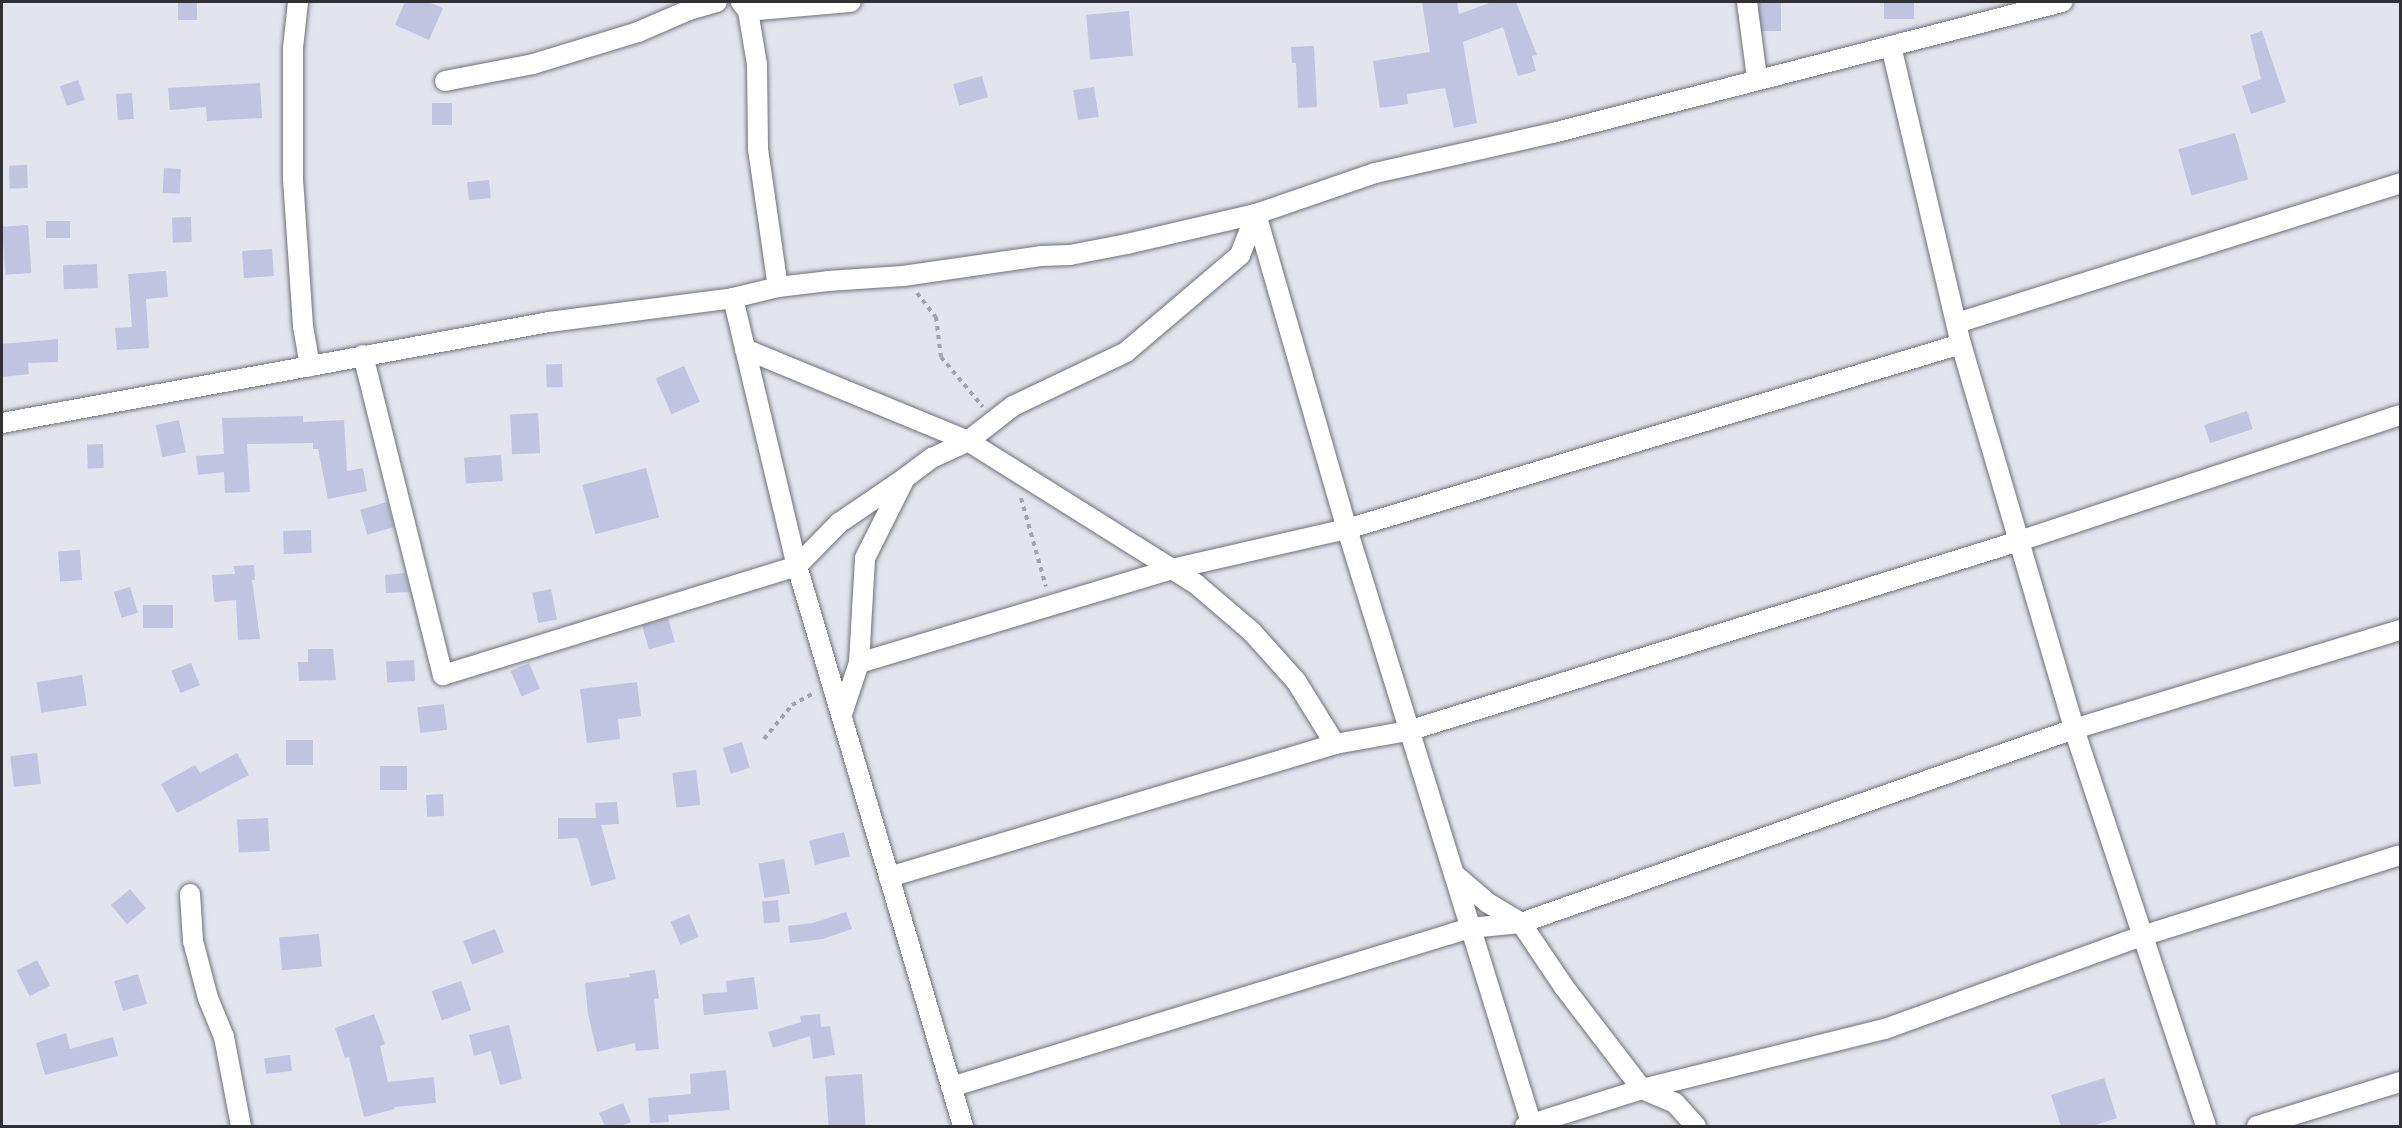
<!DOCTYPE html>
<html>
<head>
<meta charset="utf-8">
<style>
  body { margin:0 }
  #map { position:relative; width:2402px; height:1128px; overflow:hidden; background:#e2e4ee; font-family:Inter,sans-serif }
  div>[style] { position:absolute }
  [style*='--x'] { left:calc(var(--x)*1px); top:calc(var(--y)*1px); width:calc(var(--w)*1px); rotate:calc(var(--a)*1deg) }
  .building>* { inset:0; background:#c0c4e1; transform-origin:0 0 }
  .path>* { height:4px; margin-top:-2px; transform-origin:0; background:repeating-linear-gradient(90deg,#a1a2aa 0 4.5px,transparent 0 9px) }
  .roads { filter:drop-shadow(0 0 2px #6f717a) drop-shadow(0 0 2px #6f717a) }
  .minor>* { height:20px; margin:-10px; padding:0 10px; transform-origin:10px; border-radius:10px; background:#fff }
  span { translate:-50% -50%; white-space:nowrap; text-align:center; line-height:1.15; -webkit-text-stroke:4.5px #e2e4ee; paint-order:stroke }
  .frame { position:absolute; inset:0; border:3px solid #313135; pointer-events:none }
</style>
</head>
<body>
<div id="map">
  <div class="building">
    <div style="left:178px;top:2px;width:19px;height:18px"></div>
    <div style="clip-path:polygon(405px 2px,428px 2px,443px 8px,429px 40px,395px 25px)"></div>
    <div style="clip-path:polygon(1422px 2px,1457px 2px,1459px 14px,1492px 2px,1516px 2px,1537px 55px,1532px 56px,1536px 71px,1518px 76px,1503px 27px,1463px 42px,1477px 123px,1454px 128px,1445px 88px,1407px 94px,1408px 104px,1380px 108px,1373px 61px,1430px 52px)"></div>
    <div style="left:1759px;top:2px;width:22px;height:29px"></div>
    <div style="left:1884px;top:2px;width:30px;height:17px"></div>
    <div style="left:1129px;top:11px;width:45px;height:43px;rotate:85deg"></div>
    <div style="clip-path:polygon(2262px 31px,2286px 102px,2251px 114px,2242px 86px,2261px 79px,2250px 35px)"></div>
    <div style="clip-path:polygon(1314px 46px,1317px 107px,1298px 108px,1296px 63px,1292px 63px,1291px 47px)"></div>
    <div style="left:982px;top:76px;width:22px;height:30px;rotate:74deg"></div>
    <div style="left:78px;top:80px;width:21px;height:19px;rotate:71deg"></div>
    <div style="clip-path:polygon(260px 83px,262px 118px,207px 121px,206px 107px,170px 110px,168px 88px)"></div>
    <div style="left:1094px;top:87px;width:30px;height:21px;rotate:81deg"></div>
    <div style="left:132px;top:93px;width:26px;height:16px;rotate:86deg"></div>
    <div style="left:432px;top:103px;width:20px;height:22px"></div>
    <div style="left:2235px;top:133px;width:48px;height:59px;rotate:74deg"></div>
    <div style="left:27px;top:165px;width:23px;height:18px;rotate:88deg"></div>
    <div style="left:164px;top:168px;width:17px;height:25px;rotate:3deg"></div>
    <div style="left:489px;top:180px;width:18px;height:22px;rotate:84deg"></div>
    <div style="left:191px;top:217px;width:25px;height:19px;rotate:88deg"></div>
    <div style="left:46px;top:221px;width:24px;height:17px"></div>
    <div style="left:28px;top:225px;width:48px;height:26px;rotate:86deg"></div>
    <div style="left:272px;top:249px;width:27px;height:30px;rotate:86deg"></div>
    <div style="left:97px;top:264px;width:24px;height:34px;rotate:88deg"></div>
    <div style="clip-path:polygon(166px 271px,168px 297px,146px 299px,149px 348px,117px 350px,115px 328px,132px 327px,128px 274px)"></div>
    <div style="clip-path:polygon(58px 339px,58px 362px,28px 363px,29px 374px,2px 377px,2px 344px)"></div>
    <div style="left:562px;top:364px;width:23px;height:16px;rotate:88deg"></div>
    <div style="left:684px;top:366px;width:39px;height:31px;rotate:66deg"></div>
    <div style="left:2247px;top:411px;width:19px;height:45px;rotate:72deg"></div>
    <div style="left:538px;top:413px;width:40px;height:28px;rotate:87deg"></div>
    <div style="clip-path:polygon(303px 416px,303px 422px,344px 420px,347px 471px,363px 468px,367px 491px,328px 499px,318px 449px,313px 449px,313px 443px,247px 444px,250px 492px,225px 493px,224px 472px,198px 475px,196px 456px,224px 454px,222px 418px)"></div>
    <div style="left:179px;top:420px;width:33px;height:24px;rotate:78deg"></div>
    <div style="left:103px;top:444px;width:24px;height:16px;rotate:88deg"></div>
    <div style="left:501px;top:455px;width:26px;height:37px;rotate:86deg"></div>
    <div style="left:646px;top:468px;width:51px;height:66px;rotate:75deg"></div>
    <div style="left:387px;top:502px;width:26px;height:28px;rotate:74deg"></div>
    <div style="left:311px;top:530px;width:23px;height:28px;rotate:88deg"></div>
    <div style="left:80px;top:550px;width:30px;height:22px;rotate:86deg"></div>
    <div style="clip-path:polygon(254px 565px,255px 580px,252px 580px,260px 639px,238px 640px,236px 600px,214px 602px,212px 575px,235px 574px,234px 566px)"></div>
    <div style="clip-path:polygon(405px 573px,410px 592px,386px 593px,385px 575px)"></div>
    <div style="left:130px;top:587px;width:27px;height:17px;rotate:73deg"></div>
    <div style="left:551px;top:589px;width:31px;height:19px;rotate:79deg"></div>
    <div style="left:173px;top:605px;width:23px;height:30px;rotate:90deg"></div>
    <div style="left:668px;top:618px;width:25px;height:27px;rotate:74deg"></div>
    <div style="clip-path:polygon(308px 649px,333px 649px,336px 680px,299px 681px,298px 662px,308px 662px)"></div>
    <div style="left:414px;top:660px;width:21px;height:28px;rotate:87deg"></div>
    <div style="left:191px;top:663px;width:24px;height:21px;rotate:68deg"></div>
    <div style="left:529px;top:663px;width:28px;height:20px;rotate:67deg"></div>
    <div style="left:82px;top:675px;width:31px;height:46px;rotate:81deg"></div>
    <div style="clip-path:polygon(637px 682px,641px 716px,618px 719px,620px 739px,587px 743px,580px 689px)"></div>
    <div style="left:444px;top:704px;width:26px;height:27px;rotate:83deg"></div>
    <div style="left:286px;top:740px;width:27px;height:25px"></div>
    <div style="left:742px;top:742px;width:27px;height:20px;rotate:73deg"></div>
    <div style="left:37px;top:753px;width:31px;height:27px;rotate:83deg"></div>
    <div style="clip-path:polygon(237px 753px,249px 775px,177px 813px,161px 784px,195px 765px,200px 773px)"></div>
    <div style="left:380px;top:766px;width:27px;height:24px"></div>
    <div style="left:696px;top:770px;width:35px;height:24px;rotate:83deg"></div>
    <div style="left:443px;top:794px;width:22px;height:17px;rotate:87deg"></div>
    <div style="clip-path:polygon(617px 802px,619px 824px,601px 825px,616px 879px,591px 886px,578px 838px,558px 839px,558px 818px,596px 818px,595px 803px)"></div>
    <div style="left:268px;top:818px;width:33px;height:31px;rotate:87deg"></div>
    <div style="left:844px;top:832px;width:25px;height:36px;rotate:76deg"></div>
    <div style="left:784px;top:859px;width:35px;height:26px;rotate:80deg"></div>
    <div style="left:130px;top:889px;width:25px;height:25px;rotate:50deg"></div>
    <div style="left:778px;top:900px;width:22px;height:16px;rotate:85deg"></div>
    <div style="clip-path:polygon(846px 912px,852px 929px,823px 939px,790px 943px,788px 926px,813px 923px)"></div>
    <div style="left:689px;top:914px;width:25px;height:20px;rotate:67deg"></div>
    <div style="left:495px;top:929px;width:25px;height:34px;rotate:69deg"></div>
    <div style="left:319px;top:934px;width:33px;height:40px;rotate:85deg"></div>
    <div style="left:37px;top:960px;width:29px;height:23px;rotate:63deg"></div>
    <div style="clip-path:polygon(655px 970px,659px 998px,654px 999px,659px 1049px,636px 1051px,635px 1043px,597px 1052px,588px 1014px,585px 983px,630px 977px,629px 974px)"></div>
    <div style="left:138px;top:974px;width:31px;height:25px;rotate:73deg"></div>
    <div style="clip-path:polygon(754px 977px,758px 1009px,704px 1015px,702px 994px,727px 992px,726px 981px)"></div>
    <div style="left:461px;top:981px;width:31px;height:31px;rotate:71deg"></div>
    <div style="clip-path:polygon(374px 1014px,385px 1044px,380px 1046px,388px 1082px,434px 1077px,436px 1103px,394px 1107px,395px 1109px,364px 1117px,349px 1057px,345px 1058px,335px 1028px)"></div>
    <div style="clip-path:polygon(820px 1014px,821px 1027px,830px 1026px,835px 1055px,813px 1059px,810px 1036px,773px 1048px,768px 1032px,801px 1022px,800px 1016px)"></div>
    <div style="clip-path:polygon(509px 1025px,522px 1079px,500px 1085px,491px 1051px,474px 1056px,469px 1035px)"></div>
    <div style="clip-path:polygon(66px 1033px,70px 1049px,113px 1037px,118px 1056px,45px 1075px,36px 1043px)"></div>
    <div style="left:290px;top:1055px;width:16px;height:26px;rotate:83deg"></div>
    <div style="clip-path:polygon(726px 1070px,730px 1110px,668px 1115px,669px 1122px,650px 1123px,648px 1098px,691px 1094px,690px 1074px)"></div>
    <div style="left:862px;top:1074px;width:52px;height:37px;rotate:86deg"></div>
    <div style="clip-path:polygon(2104px 1078px,2117px 1118px,2092px 1126px,2061px 1126px,2051px 1095px)"></div>
    <div style="clip-path:polygon(623px 1103px,631px 1122px,620px 1126px,605px 1126px,599px 1113px)"></div>
  </div>
  <div class="path">
    <div style="--x:917;--y:293;--w:31;--a:52"></div>
    <div style="--x:936;--y:317;--w:40;--a:82.9"></div>
    <div style="--x:941;--y:357;--w:65;--a:50"></div>
    <div style="--x:1021;--y:498;--w:92;--a:74.3"></div>
    <div style="--x:764;--y:739;--w:44;--a:-50.5"></div>
    <div style="--x:792;--y:705;--w:26;--a:-29"></div>
  </div>
  <div class="roads">
    <div class="minor">
      <div style="--x:298;--y:2;--w:46;--a:96.2"></div>
      <div style="--x:293;--y:48;--w:131;--a:90"></div>
      <div style="--x:293;--y:179;--w:147;--a:86.1"></div>
      <div style="--x:303;--y:326;--w:41;--a:80.1"></div>
      <div style="--x:741;--y:2;--w:11;--a:52"></div>
      <div style="--x:748;--y:11;--w:54;--a:80.4"></div>
      <div style="--x:757;--y:64;--w:85;--a:89.3"></div>
      <div style="--x:758;--y:149;--w:139;--a:81.8"></div>
      <div style="--x:1747;--y:2;--w:77;--a:82.5"></div>
      <div style="--x:748;--y:11;--w:103;--a:-5"></div>
      <div style="--x:1891;--y:46;--w:306;--a:76.8"></div>
      <div style="--x:1961;--y:344;--w:401;--a:73.6"></div>
      <div style="--x:2074;--y:729;--w:418;--a:71.6"></div>
      <div style="--x:445;--y:81;--w:90;--a:-10.9"></div>
      <div style="--x:533;--y:64;--w:110;--a:-16.9"></div>
      <div style="--x:638;--y:32;--w:56;--a:-23.3"></div>
      <div style="--x:689;--y:10;--w:29;--a:-16"></div>
      <div style="--x:1256;--y:214;--w:328;--a:73.9"></div>
      <div style="--x:1347;--y:529;--w:625;--a:72.78"></div>
      <div style="--x:733;--y:298;--w:276;--a:76.6"></div>
      <div style="--x:797;--y:566;--w:584;--a:73.49"></div>
      <div style="--x:1957;--y:323;--w:465;--a:-17.5"></div>
      <div style="--x:745;--y:349;--w:241;--a:22.4"></div>
      <div style="--x:968;--y:441;--w:269;--a:32.1"></div>
      <div style="--x:1196;--y:584;--w:74;--a:40.6"></div>
      <div style="--x:1252;--y:632;--w:66;--a:48.1"></div>
      <div style="--x:1296;--y:681;--w:74;--a:58.2"></div>
      <div style="--x:363;--y:355;--w:330;--a:76"></div>
      <div style="--x:443;--y:675;--w:370;--a:-17.1"></div>
      <div style="--x:797;--y:566;--w:60;--a:-45.7"></div>
      <div style="--x:839;--y:523;--w:80;--a:-34.3"></div>
      <div style="--x:2;--y:423;--w:556;--a:-10.46"></div>
      <div style="--x:549;--y:322;--w:186;--a:-7.4"></div>
      <div style="--x:733;--y:298;--w:46;--a:-13.7"></div>
      <div style="--x:778;--y:287;--w:50;--a:-6.8"></div>
      <div style="--x:828;--y:281;--w:75;--a:-3.8"></div>
      <div style="--x:903;--y:276;--w:139;--a:-8.2"></div>
      <div style="--x:1041;--y:256;--w:29;--a:-2"></div>
      <div style="--x:1070;--y:255;--w:58;--a:-10.9"></div>
      <div style="--x:1127;--y:244;--w:132;--a:-13.1"></div>
      <div style="--x:1256;--y:214;--w:126;--a:-19"></div>
      <div style="--x:1375;--y:173;--w:182;--a:-12.7"></div>
      <div style="--x:1553;--y:133;--w:526;--a:-14.43"></div>
      <div style="--x:859;--y:663;--w:327;--a:-16.7"></div>
      <div style="--x:1172;--y:569;--w:180;--a:-12.9"></div>
      <div style="--x:1347;--y:529;--w:641;--a:-16.77"></div>
      <div style="--x:842;--y:714;--w:54;--a:-71.6"></div>
      <div style="--x:859;--y:663;--w:105;--a:-86.7"></div>
      <div style="--x:865;--y:558;--w:89;--a:-63.4"></div>
      <div style="--x:905;--y:478;--w:34;--a:-37"></div>
      <div style="--x:932;--y:458;--w:40;--a:-25"></div>
      <div style="--x:968;--y:441;--w:57;--a:-37.9"></div>
      <div style="--x:1013;--y:406;--w:125;--a:-25.5"></div>
      <div style="--x:1126;--y:352;--w:150;--a:-40.4"></div>
      <div style="--x:1240;--y:255;--w:44;--a:-68.7"></div>
      <div style="--x:1455;--y:875;--w:43;--a:40.3"></div>
      <div style="--x:1488;--y:903;--w:39;--a:31"></div>
      <div style="--x:1521;--y:923;--w:77;--a:56.1"></div>
      <div style="--x:1564;--y:987;--w:128;--a:52.6"></div>
      <div style="--x:1642;--y:1089;--w:36;--a:23"></div>
      <div style="--x:1675;--y:1103;--w:31;--a:48"></div>
      <div style="--x:889;--y:877;--w:465;--a:-16.6"></div>
      <div style="--x:1335;--y:744;--w:74;--a:-10.1"></div>
      <div style="--x:1408;--y:731;--w:640;--a:-17.27"></div>
      <div style="--x:2019;--y:541;--w:401;--a:-18.3"></div>
      <div style="--x:190;--y:894;--w:47;--a:86.3"></div>
      <div style="--x:193;--y:941;--w:59;--a:75.3"></div>
      <div style="--x:208;--y:998;--w:42;--a:67.7"></div>
      <div style="--x:224;--y:1037;--w:91;--a:79.2"></div>
      <div style="--x:951;--y:1087;--w:543;--a:-17.03"></div>
      <div style="--x:1470;--y:928;--w:51;--a:-5.6"></div>
      <div style="--x:1521;--y:923;--w:586;--a:-19.33"></div>
      <div style="--x:2074;--y:729;--w:341;--a:-16.9"></div>
      <div style="--x:1525;--y:1126;--w:123;--a:-17.5"></div>
      <div style="--x:1642;--y:1089;--w:250;--a:-13.9"></div>
      <div style="--x:1885;--y:1029;--w:273;--a:-19.9"></div>
      <div style="--x:2142;--y:936;--w:270;--a:-17.4"></div>
      <div style="--x:2257;--y:1126;--w:150;--a:-17.1"></div>
    </div>
  </div>
  <div class="frame"></div>
</div>
</body>
</html>
